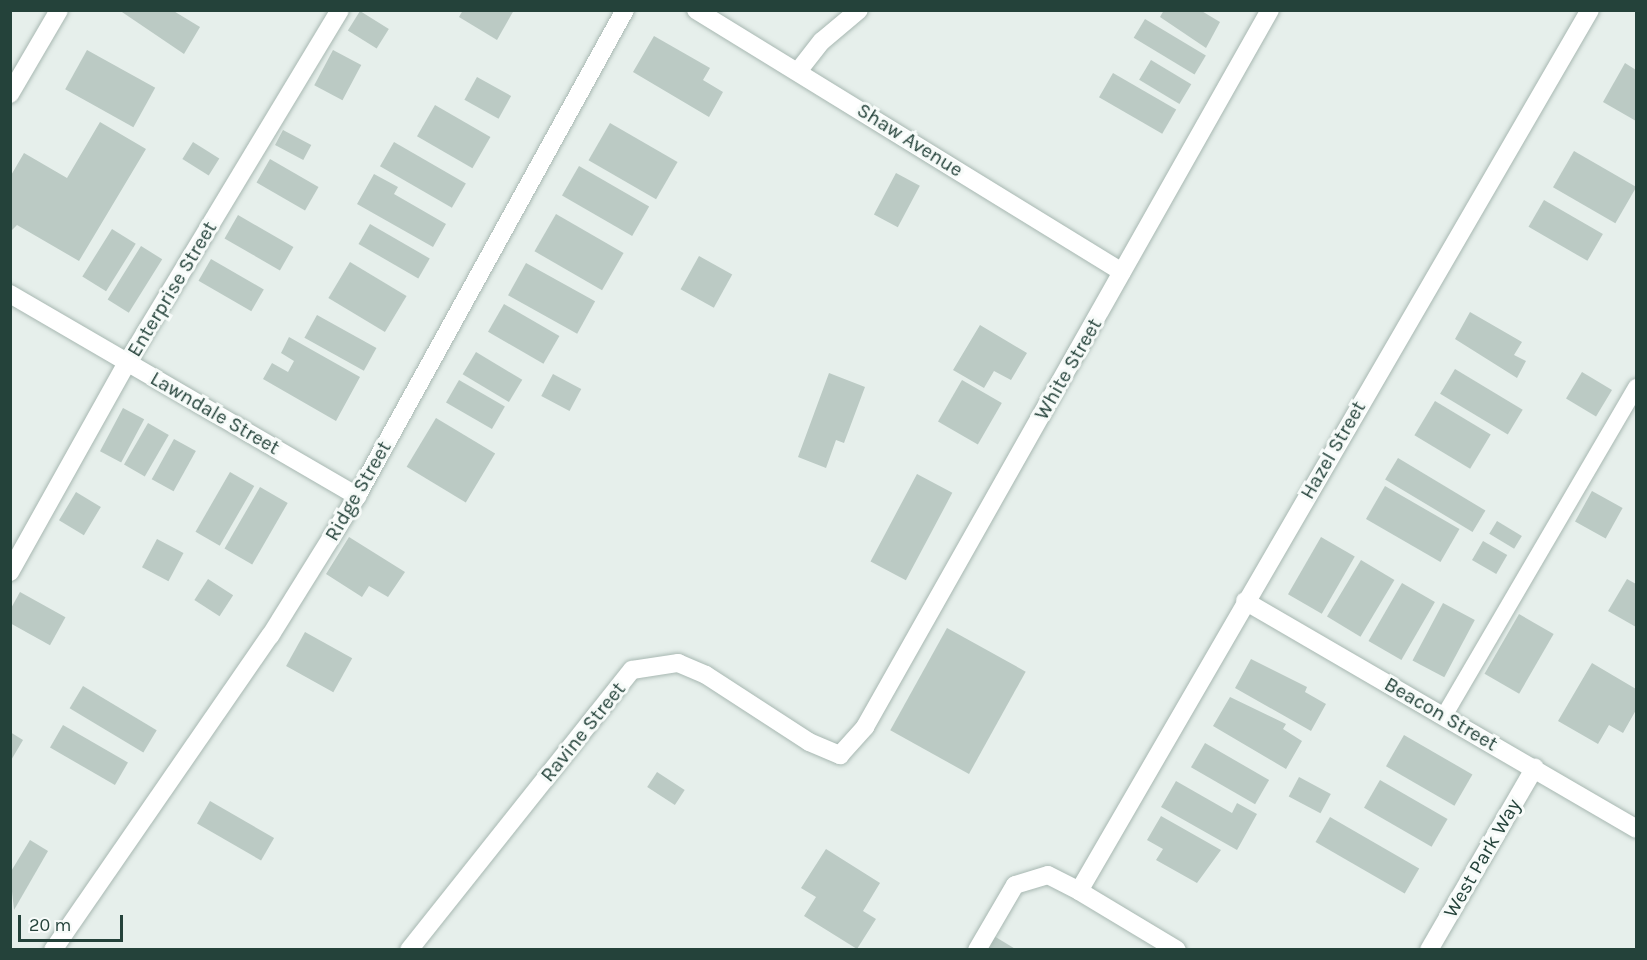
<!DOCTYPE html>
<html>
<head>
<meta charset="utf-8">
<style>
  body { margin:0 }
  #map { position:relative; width:1647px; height:960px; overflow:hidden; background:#e6efeb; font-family:Karla,sans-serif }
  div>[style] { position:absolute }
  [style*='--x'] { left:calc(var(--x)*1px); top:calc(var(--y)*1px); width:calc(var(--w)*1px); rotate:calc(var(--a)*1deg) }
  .building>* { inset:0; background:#bbcac4; transform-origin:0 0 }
  .roads { filter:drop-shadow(0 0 2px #a8b8b2) drop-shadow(0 0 2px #a8b8b2) }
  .service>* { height:16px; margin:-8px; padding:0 8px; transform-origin:8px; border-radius:8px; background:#fff }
  .minor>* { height:18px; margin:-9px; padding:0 9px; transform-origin:9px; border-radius:9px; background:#fff }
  span { translate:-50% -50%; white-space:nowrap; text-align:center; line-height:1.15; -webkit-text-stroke:6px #f7fbf9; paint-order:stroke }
  .street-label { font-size:20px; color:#24423a }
  .frame { position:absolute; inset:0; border:12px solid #24423a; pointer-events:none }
  .scale { position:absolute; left:18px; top:915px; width:105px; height:27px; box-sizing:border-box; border:3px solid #24423a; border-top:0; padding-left:8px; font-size:18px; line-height:21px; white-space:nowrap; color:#24423a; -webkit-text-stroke:4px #f7fbf9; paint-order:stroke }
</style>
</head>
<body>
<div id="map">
  <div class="building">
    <div style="clip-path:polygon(119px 10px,172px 10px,200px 27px,184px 54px)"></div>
    <div style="clip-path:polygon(463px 10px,514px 10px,497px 40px,459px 17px)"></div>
    <div style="clip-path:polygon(1164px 10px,1200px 10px,1220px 22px,1206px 48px,1160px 17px)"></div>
    <div style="left:360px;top:11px;width:34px;height:23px;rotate:32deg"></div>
    <div style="left:1145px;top:19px;width:71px;height:22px;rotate:31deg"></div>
    <div style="clip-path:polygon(654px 36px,710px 68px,703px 80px,723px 92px,709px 117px,633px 72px)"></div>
    <div style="left:87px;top:50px;width:78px;height:45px;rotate:29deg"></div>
    <div style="left:333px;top:50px;width:32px;height:40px;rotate:28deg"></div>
    <div style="left:1151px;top:60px;width:47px;height:23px;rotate:31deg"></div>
    <div style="clip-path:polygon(1625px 63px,1636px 70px,1636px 121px,1603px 102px)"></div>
    <div style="left:1113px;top:73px;width:73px;height:28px;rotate:30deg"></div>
    <div style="left:477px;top:77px;width:39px;height:26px;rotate:29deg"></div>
    <div style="left:435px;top:105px;width:64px;height:36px;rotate:30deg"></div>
    <div style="clip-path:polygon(100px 122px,146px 149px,79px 261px,17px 225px,10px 232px,10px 177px,24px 153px,67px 178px)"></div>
    <div style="left:610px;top:123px;width:78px;height:43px;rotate:30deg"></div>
    <div style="left:283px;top:130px;width:32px;height:17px;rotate:28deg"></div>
    <div style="left:193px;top:142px;width:31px;height:20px;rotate:32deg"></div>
    <div style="left:394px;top:142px;width:83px;height:28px;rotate:30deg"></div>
    <div style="left:1574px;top:151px;width:72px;height:42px;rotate:30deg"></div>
    <div style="left:270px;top:159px;width:56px;height:27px;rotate:30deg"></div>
    <div style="left:579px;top:166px;width:81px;height:34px;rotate:30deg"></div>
    <div style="left:896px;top:173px;width:27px;height:47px;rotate:28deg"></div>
    <div style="clip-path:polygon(374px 174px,398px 187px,394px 194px,446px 224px,433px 247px,357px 204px)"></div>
    <div style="left:1544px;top:200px;width:68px;height:31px;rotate:30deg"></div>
    <div style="left:556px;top:214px;width:78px;height:43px;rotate:30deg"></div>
    <div style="left:238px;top:215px;width:64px;height:27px;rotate:30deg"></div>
    <div style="left:370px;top:224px;width:69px;height:23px;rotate:30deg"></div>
    <div style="left:112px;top:229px;width:28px;height:56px;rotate:32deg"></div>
    <div style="left:141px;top:246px;width:25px;height:63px;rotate:32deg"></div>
    <div style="left:699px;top:256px;width:38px;height:38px;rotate:29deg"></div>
    <div style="left:211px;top:259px;width:61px;height:25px;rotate:30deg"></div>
    <div style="left:350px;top:262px;width:66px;height:42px;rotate:31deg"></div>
    <div style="left:526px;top:263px;width:79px;height:37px;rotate:29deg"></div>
    <div style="left:504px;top:304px;width:64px;height:32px;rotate:30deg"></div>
    <div style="clip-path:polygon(1470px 312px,1522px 342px,1514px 355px,1526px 361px,1517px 378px,1455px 339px)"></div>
    <div style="left:317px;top:315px;width:68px;height:26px;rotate:29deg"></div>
    <div style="clip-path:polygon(980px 325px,1027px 353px,1011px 380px,994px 371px,984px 388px,953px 370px)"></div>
    <div style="clip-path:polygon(289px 337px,360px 377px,336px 421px,263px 379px,272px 363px,288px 372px,294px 361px,281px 353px)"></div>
    <div style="left:476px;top:352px;width:54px;height:26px;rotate:31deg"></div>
    <div style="left:1455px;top:369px;width:79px;height:29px;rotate:31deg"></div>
    <div style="left:1582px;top:372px;width:35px;height:31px;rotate:31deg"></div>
    <div style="clip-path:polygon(829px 373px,865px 387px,844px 443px,836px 440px,826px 468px,798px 457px)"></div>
    <div style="left:553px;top:374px;width:32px;height:25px;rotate:28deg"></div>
    <div style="left:459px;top:380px;width:53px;height:26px;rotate:30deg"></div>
    <div style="left:962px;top:380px;width:46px;height:48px;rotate:30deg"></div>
    <div style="left:1435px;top:401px;width:65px;height:40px;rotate:31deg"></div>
    <div style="left:123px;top:408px;width:24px;height:49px;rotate:28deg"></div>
    <div style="left:436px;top:418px;width:69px;height:57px;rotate:31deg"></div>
    <div style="left:148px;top:423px;width:24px;height:48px;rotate:30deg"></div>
    <div style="left:174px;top:439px;width:25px;height:46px;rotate:29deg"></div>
    <div style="left:1398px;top:458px;width:102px;height:25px;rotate:31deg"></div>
    <div style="left:230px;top:472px;width:28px;height:69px;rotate:30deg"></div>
    <div style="left:917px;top:474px;width:40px;height:99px;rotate:28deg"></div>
    <div style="left:1385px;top:486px;width:86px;height:38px;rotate:30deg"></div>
    <div style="left:260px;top:487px;width:32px;height:71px;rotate:30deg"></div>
    <div style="left:1592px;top:491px;width:35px;height:35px;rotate:29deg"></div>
    <div style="left:76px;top:492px;width:29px;height:33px;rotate:31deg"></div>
    <div style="left:1497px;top:521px;width:29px;height:15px;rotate:31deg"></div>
    <div style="clip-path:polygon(349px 537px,405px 572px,388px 597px,369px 586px,362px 597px,326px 574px)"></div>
    <div style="left:1321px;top:537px;width:39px;height:66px;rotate:30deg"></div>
    <div style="left:157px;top:539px;width:30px;height:32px;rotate:28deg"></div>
    <div style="left:1483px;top:541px;width:28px;height:22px;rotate:30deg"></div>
    <div style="left:1361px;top:560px;width:39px;height:66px;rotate:31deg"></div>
    <div style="left:208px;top:579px;width:30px;height:25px;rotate:33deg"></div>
    <div style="clip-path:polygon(1627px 579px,1636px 584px,1636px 627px,1608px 611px)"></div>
    <div style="left:1402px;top:583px;width:38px;height:67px;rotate:30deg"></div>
    <div style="left:20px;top:592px;width:52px;height:32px;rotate:29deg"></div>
    <div style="left:1443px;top:603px;width:36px;height:65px;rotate:28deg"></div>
    <div style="left:1519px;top:614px;width:40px;height:69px;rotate:30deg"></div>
    <div style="left:947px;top:628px;width:90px;height:117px;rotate:29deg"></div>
    <div style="left:305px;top:632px;width:54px;height:39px;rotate:29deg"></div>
    <div style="clip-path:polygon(1251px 659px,1307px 687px,1305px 692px,1326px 704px,1311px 731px,1235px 688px)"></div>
    <div style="clip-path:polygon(1592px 663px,1636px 689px,1636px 710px,1623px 733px,1609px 725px,1598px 744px,1558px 721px)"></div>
    <div style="left:83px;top:686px;width:86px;height:26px;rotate:31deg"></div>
    <div style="clip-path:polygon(1230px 697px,1286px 724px,1283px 729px,1302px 741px,1286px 769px,1213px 726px)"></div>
    <div style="left:63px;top:725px;width:75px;height:26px;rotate:30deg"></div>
    <div style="clip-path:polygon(10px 732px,23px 740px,10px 762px)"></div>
    <div style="left:1404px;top:735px;width:79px;height:36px;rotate:30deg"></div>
    <div style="left:1205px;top:743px;width:74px;height:28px;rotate:30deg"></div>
    <div style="left:657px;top:772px;width:33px;height:18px;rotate:33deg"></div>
    <div style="left:1299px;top:777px;width:36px;height:22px;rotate:28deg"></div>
    <div style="left:1380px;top:780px;width:78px;height:32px;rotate:30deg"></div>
    <div style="clip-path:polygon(1176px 781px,1232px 813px,1237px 803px,1257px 814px,1237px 850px,1161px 807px)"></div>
    <div style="left:210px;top:801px;width:74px;height:26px;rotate:30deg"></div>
    <div style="clip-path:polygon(1161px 816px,1221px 850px,1197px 883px,1156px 860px,1163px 849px,1147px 840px)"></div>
    <div style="left:1330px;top:817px;width:103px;height:29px;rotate:30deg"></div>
    <div style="clip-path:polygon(30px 840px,48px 851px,14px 910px,10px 873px)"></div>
    <div style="clip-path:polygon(826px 849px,880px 883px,863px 911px,876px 919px,857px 949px,804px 916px,816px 897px,801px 888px)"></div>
    <div style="clip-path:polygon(994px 936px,1017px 950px,987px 950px)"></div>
  </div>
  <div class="roads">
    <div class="service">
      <div style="--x:1444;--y:716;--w:381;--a:-59.7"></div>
    </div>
    <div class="minor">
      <div style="--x:696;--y:10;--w:500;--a:31.59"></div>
      <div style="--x:799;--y:70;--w:37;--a:-52"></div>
      <div style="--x:822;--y:41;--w:48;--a:-40"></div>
      <div style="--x:10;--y:94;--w:97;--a:-59.7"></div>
      <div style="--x:10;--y:294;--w:402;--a:30.2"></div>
      <div style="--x:10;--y:572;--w:240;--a:-60.8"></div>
      <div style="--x:127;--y:363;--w:412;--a:-58.9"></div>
      <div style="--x:1245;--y:601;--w:453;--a:30.2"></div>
      <div style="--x:1079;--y:891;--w:114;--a:31"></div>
      <div style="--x:53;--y:950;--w:382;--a:-55.4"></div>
      <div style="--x:270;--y:636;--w:165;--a:-58.1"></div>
      <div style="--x:357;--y:496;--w:555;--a:-61.13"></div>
      <div style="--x:409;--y:950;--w:358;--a:-51.5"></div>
      <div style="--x:632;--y:670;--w:47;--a:-8.7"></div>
      <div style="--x:678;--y:663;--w:30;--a:23"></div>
      <div style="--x:706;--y:675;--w:123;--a:33"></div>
      <div style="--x:809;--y:742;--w:34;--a:23"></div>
      <div style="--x:840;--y:755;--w:38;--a:-48"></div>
      <div style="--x:865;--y:727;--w:823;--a:-60.54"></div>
      <div style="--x:977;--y:950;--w:75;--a:-59.7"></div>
      <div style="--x:1015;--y:885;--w:34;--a:-17"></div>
      <div style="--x:1048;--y:875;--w:35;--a:27"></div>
      <div style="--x:1079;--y:891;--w:1018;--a:-59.89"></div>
      <div style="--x:1429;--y:950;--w:211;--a:-59.9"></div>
    </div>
  </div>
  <div class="street-label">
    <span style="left:910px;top:140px;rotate:32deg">Shaw Avenue</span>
    <span style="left:172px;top:289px;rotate:-59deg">Enterprise Street</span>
    <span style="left:1068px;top:369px;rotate:-60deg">White Street</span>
    <span style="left:215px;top:413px;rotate:30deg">Lawndale Street</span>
    <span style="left:1333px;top:450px;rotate:-60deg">Hazel Street</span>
    <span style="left:358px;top:491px;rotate:-60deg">Ridge Street</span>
    <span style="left:1441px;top:714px;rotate:30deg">Beacon Street</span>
    <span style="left:583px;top:732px;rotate:-51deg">Ravine Street</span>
    <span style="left:1482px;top:858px;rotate:-60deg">West Park Way</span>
  </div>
  <div class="frame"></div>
  <div class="scale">20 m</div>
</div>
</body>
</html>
